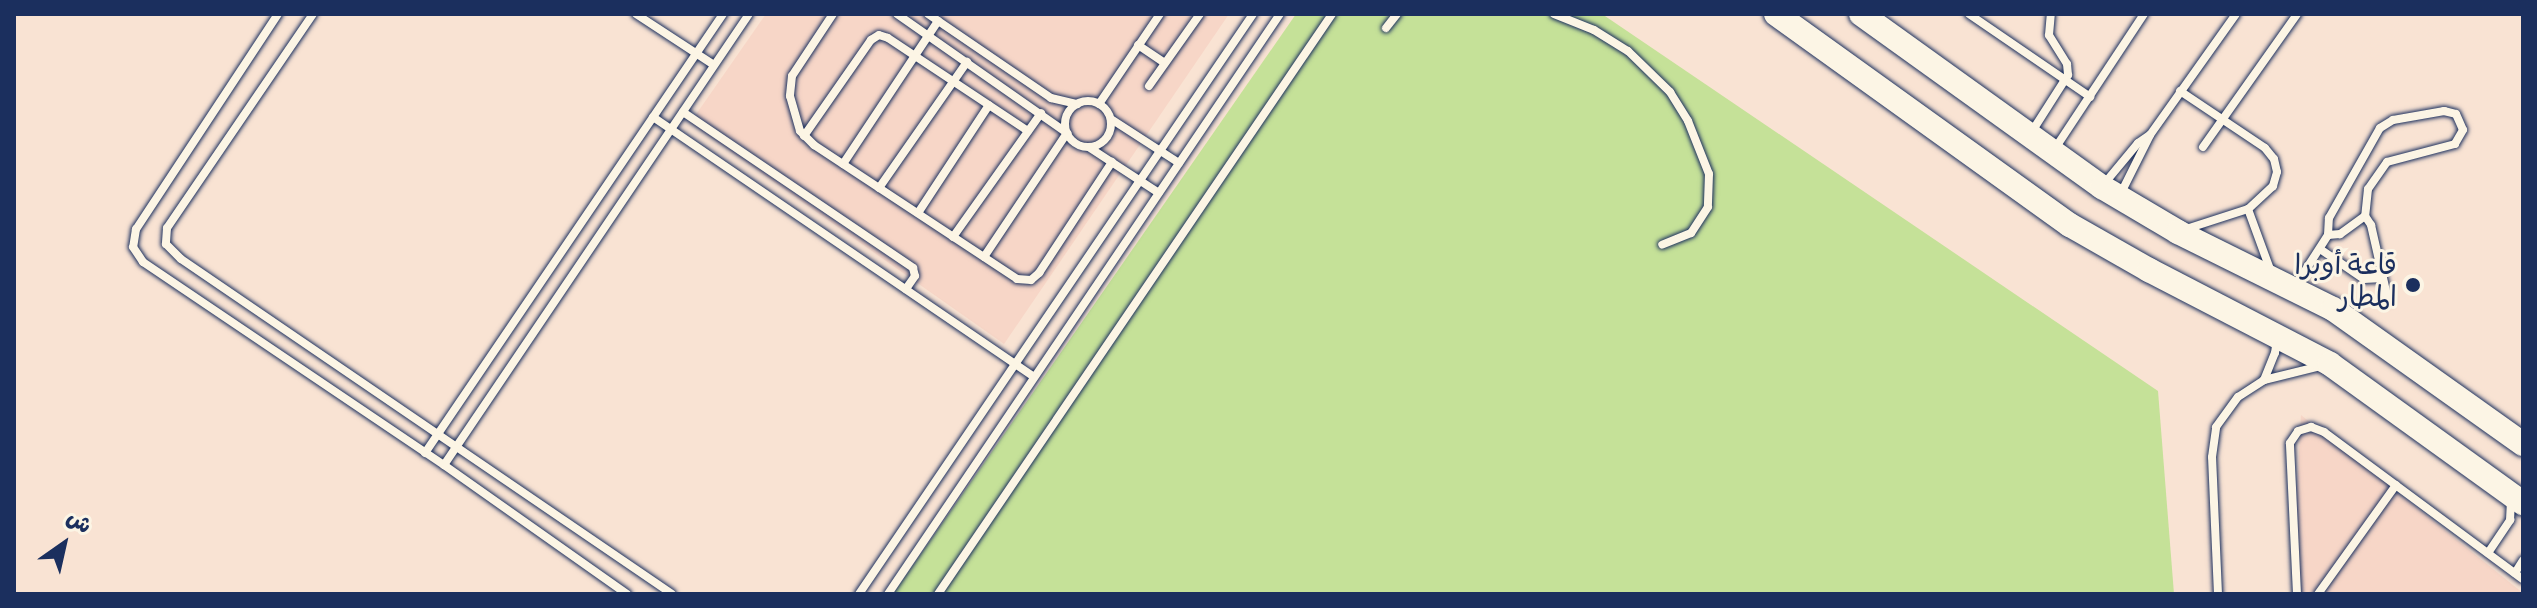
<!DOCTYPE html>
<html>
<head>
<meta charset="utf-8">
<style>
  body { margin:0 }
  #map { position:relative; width:2537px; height:608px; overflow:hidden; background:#f9e3d3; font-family:Dekko,"Playpen Sans Arabic",sans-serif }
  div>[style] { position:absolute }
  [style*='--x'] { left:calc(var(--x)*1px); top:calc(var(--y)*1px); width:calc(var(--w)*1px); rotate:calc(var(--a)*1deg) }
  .built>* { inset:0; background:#f7d6c7 }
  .green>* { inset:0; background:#c5e198 }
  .roads { filter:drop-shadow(0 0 2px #1b2f5e) drop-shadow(0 0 2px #1b2f5e) }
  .lane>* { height:8px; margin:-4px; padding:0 4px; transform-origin:4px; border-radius:4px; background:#fcf5e5 }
  .lane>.ring { margin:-4px; padding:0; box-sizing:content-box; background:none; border:8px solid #fcf5e5; border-radius:50% }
  .secondary>* { height:24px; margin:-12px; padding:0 12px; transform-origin:12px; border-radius:12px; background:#fcf5e5 }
  .dots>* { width:22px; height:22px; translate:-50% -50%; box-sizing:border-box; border:4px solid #fcf5e5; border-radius:50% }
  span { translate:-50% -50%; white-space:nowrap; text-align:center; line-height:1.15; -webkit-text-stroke:6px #fcf5e5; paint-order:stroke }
  .poi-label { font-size:28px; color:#1b2f5e }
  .right { translate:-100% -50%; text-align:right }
  .frame { position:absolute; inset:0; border:16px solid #1b2f5e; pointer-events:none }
  .north { position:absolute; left:24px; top:504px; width:80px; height:80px; -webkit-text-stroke:6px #fcf5e5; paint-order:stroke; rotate:34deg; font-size:22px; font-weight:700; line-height:32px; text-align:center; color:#1b2f5e }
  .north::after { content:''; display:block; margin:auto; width:28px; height:36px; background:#1b2f5e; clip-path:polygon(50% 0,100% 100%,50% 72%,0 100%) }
</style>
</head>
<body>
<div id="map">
  <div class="built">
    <div style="clip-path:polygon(766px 14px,1229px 14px,1004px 344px,690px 123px)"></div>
    <div style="clip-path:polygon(2301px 415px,2523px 593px,2523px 594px,2292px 594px)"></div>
  </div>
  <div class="green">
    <div style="clip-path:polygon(1296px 14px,1602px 14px,2158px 391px,2174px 594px,893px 594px)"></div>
  </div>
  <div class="roads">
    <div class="lane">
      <div style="--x:278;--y:14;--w:258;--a:123.4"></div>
      <div style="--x:136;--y:229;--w:18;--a:99"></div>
      <div style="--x:133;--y:247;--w:18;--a:56"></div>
      <div style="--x:143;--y:262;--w:363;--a:34"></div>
      <div style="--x:444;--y:465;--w:224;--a:35.2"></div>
      <div style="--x:313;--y:14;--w:259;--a:124.3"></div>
      <div style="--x:167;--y:228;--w:16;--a:94"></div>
      <div style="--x:166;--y:244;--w:21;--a:45"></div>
      <div style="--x:181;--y:259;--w:594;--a:34.3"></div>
      <div style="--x:636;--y:14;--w:93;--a:33.2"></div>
      <div style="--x:833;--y:14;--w:74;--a:123.5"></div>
      <div style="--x:792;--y:76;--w:20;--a:96"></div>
      <div style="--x:790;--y:96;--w:36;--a:74"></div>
      <div style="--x:800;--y:131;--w:20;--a:45"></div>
      <div style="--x:814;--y:145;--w:243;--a:33.4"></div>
      <div style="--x:1017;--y:279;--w:14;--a:4"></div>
      <div style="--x:1031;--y:280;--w:11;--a:-41"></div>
      <div style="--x:1039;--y:273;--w:133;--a:-56.7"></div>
      <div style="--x:897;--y:14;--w:208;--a:35"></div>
      <div style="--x:1067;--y:133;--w:149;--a:123.8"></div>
      <div style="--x:928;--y:14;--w:149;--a:34.3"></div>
      <div style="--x:1051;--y:98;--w:27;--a:13"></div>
      <div style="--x:1554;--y:14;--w:43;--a:21.8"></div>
      <div style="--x:1594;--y:30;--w:40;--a:32"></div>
      <div style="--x:1628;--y:51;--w:59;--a:44.3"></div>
      <div style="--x:1670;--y:92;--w:34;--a:58"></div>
      <div style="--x:1688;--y:121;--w:57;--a:68.4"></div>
      <div style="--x:1709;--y:174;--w:33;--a:92"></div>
      <div style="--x:1708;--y:207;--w:31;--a:123"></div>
      <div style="--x:1691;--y:233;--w:31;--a:158"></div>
      <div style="--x:1969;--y:14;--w:147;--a:34.4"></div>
      <div style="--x:1386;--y:28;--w:18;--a:-52"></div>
      <div style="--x:1138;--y:45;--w:32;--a:34"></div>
      <div style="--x:1149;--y:86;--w:88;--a:-54.7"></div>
      <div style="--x:2180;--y:91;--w:102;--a:33.8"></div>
      <div style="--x:2265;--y:148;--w:14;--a:51"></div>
      <div style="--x:2274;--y:159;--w:13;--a:77"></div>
      <div style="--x:2277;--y:172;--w:15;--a:106"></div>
      <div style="--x:2273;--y:186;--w:34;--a:137"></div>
      <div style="--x:2248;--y:209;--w:65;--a:162.1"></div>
      <div class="ring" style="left:1065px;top:101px;width:38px;height:38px"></div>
      <div style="--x:1099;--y:104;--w:109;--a:-55.9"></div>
      <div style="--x:683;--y:112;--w:278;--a:34.1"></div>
      <div style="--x:913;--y:268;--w:8;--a:76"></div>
      <div style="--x:915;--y:276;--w:16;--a:125"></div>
      <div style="--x:653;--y:117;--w:461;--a:34.3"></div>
      <div style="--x:1111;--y:119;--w:81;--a:32.9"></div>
      <div style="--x:2031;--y:133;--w:69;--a:-57.5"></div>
      <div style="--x:2068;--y:75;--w:11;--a:-95"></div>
      <div style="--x:2067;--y:64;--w:34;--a:-122"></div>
      <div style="--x:2049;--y:35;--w:21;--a:-85"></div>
      <div style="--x:804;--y:136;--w:117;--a:-55.1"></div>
      <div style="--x:871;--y:40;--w:9;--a:-32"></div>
      <div style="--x:879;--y:35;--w:9;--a:18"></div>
      <div style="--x:888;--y:38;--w:168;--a:33.6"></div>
      <div style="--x:2203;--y:147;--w:163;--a:-54.7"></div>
      <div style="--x:1090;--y:148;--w:82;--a:33.1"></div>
      <div style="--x:2054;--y:150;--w:163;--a:-56.5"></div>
      <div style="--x:843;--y:164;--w:172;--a:-56.4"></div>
      <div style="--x:2104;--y:184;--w:53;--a:-50.3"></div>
      <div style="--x:2138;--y:143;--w:14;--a:-34"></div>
      <div style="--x:879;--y:188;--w:154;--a:-55.1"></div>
      <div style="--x:2121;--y:193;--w:65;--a:-63.4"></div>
      <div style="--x:2150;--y:135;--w:148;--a:-54.6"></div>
      <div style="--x:2248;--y:209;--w:67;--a:69.9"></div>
      <div style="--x:918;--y:213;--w:129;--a:-56.7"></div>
      <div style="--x:2365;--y:216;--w:31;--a:144"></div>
      <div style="--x:2340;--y:234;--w:12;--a:175"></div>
      <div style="--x:2328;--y:235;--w:17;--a:-87"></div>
      <div style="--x:2329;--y:218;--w:103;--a:-60.5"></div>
      <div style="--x:2380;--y:128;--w:15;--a:-32"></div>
      <div style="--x:2393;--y:120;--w:52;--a:-10"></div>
      <div style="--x:2444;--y:111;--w:12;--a:14"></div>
      <div style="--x:2456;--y:114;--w:17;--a:66"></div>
      <div style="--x:2463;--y:130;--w:16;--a:120"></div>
      <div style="--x:2455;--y:144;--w:70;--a:165.2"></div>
      <div style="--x:2387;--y:162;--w:33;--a:125"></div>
      <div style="--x:2368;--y:189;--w:27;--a:96"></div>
      <div style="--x:2365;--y:216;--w:11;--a:56"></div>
      <div style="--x:2371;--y:225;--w:77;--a:77.2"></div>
      <div style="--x:953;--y:237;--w:152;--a:-54.6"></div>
      <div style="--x:2320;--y:249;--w:53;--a:34.3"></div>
      <div style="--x:2364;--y:279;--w:19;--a:-3"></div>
      <div style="--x:2294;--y:288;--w:63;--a:-57.3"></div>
      <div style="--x:2264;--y:380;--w:29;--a:-68"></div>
      <div style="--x:2275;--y:353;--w:14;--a:-82"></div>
      <div style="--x:425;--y:453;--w:531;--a:-55.83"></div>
      <div style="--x:444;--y:465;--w:544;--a:-55.93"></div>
      <div style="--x:2488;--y:553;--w:40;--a:-56"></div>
      <div style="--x:2510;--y:520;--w:20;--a:-87"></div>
      <div style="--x:2515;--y:573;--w:15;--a:-58"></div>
      <div style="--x:859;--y:594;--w:701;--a:-55.81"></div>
      <div style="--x:888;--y:594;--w:700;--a:-55.95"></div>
      <div style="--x:938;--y:594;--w:701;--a:-55.81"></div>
      <div style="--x:2218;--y:594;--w:137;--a:-92.5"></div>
      <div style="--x:2212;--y:457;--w:30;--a:-82"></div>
      <div style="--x:2216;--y:427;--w:37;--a:-54"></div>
      <div style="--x:2238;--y:397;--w:31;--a:-33"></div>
      <div style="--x:2264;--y:380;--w:59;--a:-13.8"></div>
      <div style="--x:2297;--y:594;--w:151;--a:-92.7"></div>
      <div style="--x:2290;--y:443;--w:14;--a:-56"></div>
      <div style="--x:2298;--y:431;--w:14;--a:-17"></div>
      <div style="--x:2311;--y:427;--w:14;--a:21"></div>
      <div style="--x:2324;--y:432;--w:247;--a:36.5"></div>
      <div style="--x:2318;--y:594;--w:134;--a:-54.4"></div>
    </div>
    <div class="secondary">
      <div style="--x:1776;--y:14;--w:362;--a:35.7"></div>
      <div style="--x:2070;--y:225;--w:91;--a:29.7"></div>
      <div style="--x:2149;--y:270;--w:204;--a:27.4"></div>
      <div style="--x:2330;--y:364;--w:238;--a:35.8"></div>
      <div style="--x:1861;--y:14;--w:297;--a:35.7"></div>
      <div style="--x:2102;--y:187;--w:88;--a:30.6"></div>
      <div style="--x:2178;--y:232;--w:173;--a:26.4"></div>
      <div style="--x:2333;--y:309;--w:233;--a:35.4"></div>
    </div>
  </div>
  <div class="dots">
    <div style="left:2413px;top:285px;background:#1b2f5e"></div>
  </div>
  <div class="poi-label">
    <span class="right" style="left:2397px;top:285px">قاعة أوبرا<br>المطار</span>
  </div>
  <div class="frame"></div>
  <div class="north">ش</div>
</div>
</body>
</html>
